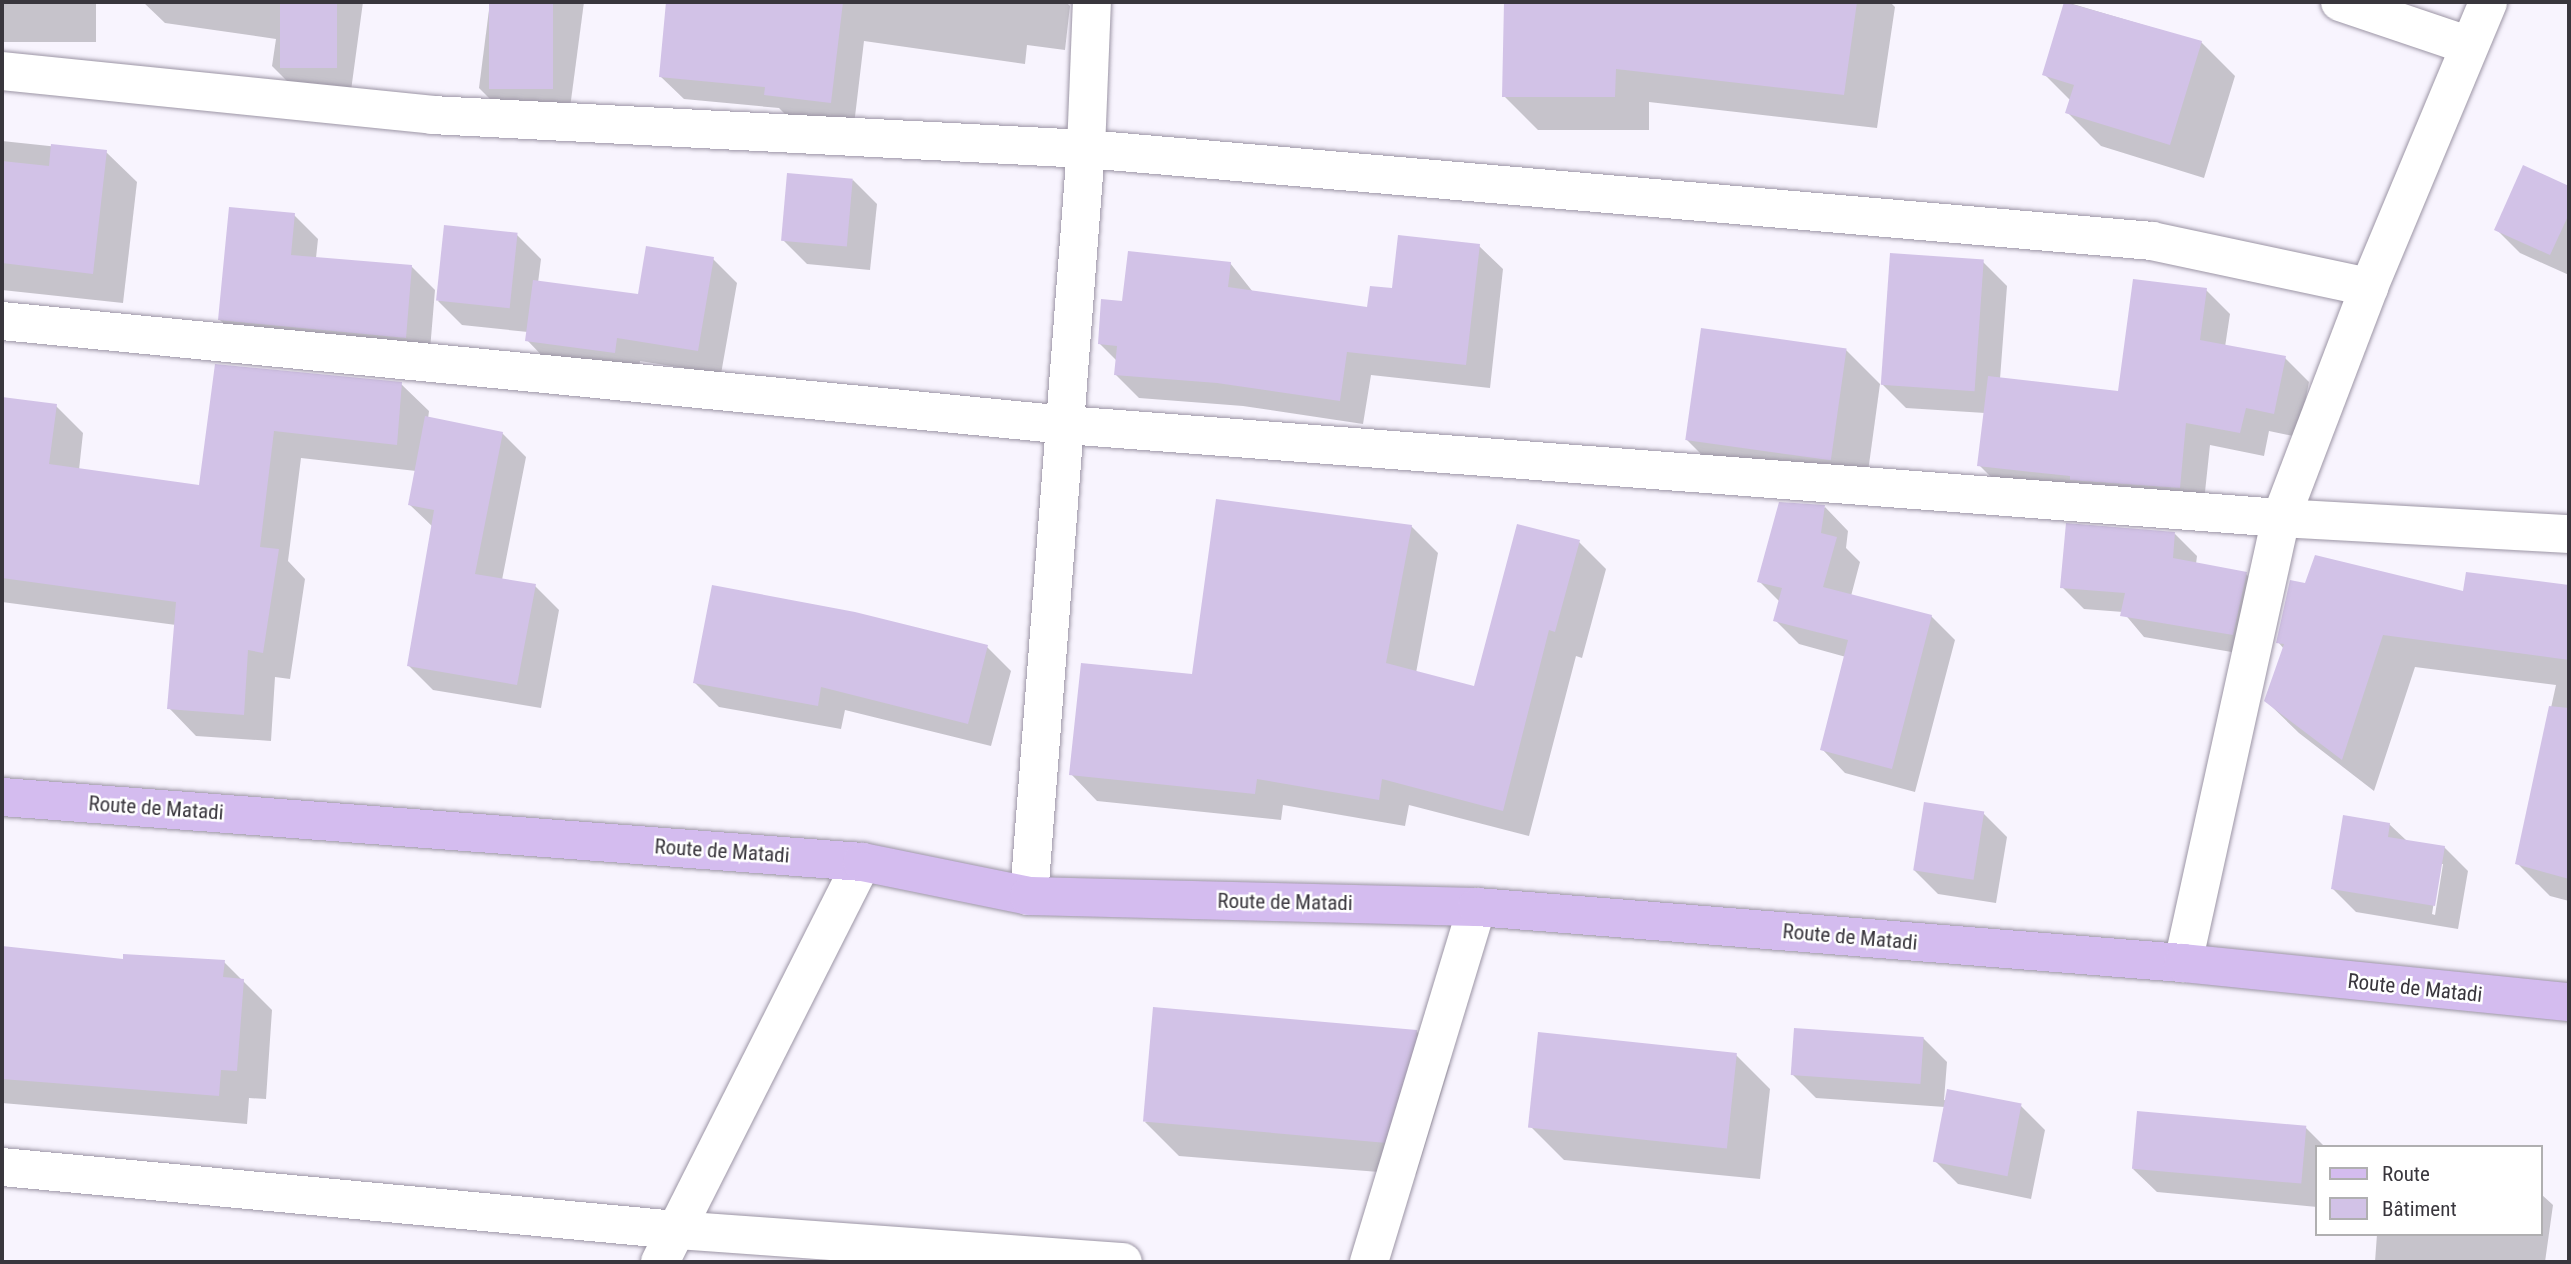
<!DOCTYPE html>
<html>
<head>
<meta charset="utf-8">
<style>
  body { margin:0 }
  #map { position:relative; width:2571px; height:1264px; overflow:hidden; background:#f8f4fe; font-family:"Roboto Condensed",sans-serif }
  div>[style] { position:absolute }
  [style*='--x'] { left:calc(var(--x)*1px); top:calc(var(--y)*1px); width:calc(var(--w)*1px); rotate:calc(var(--a)*1deg) }
  .shadow>* { inset:0; background:#0003; transform-origin:0 0 }
  .building>* { inset:0; background:#d2c2e7; transform-origin:0 0 }
  .roads { filter:drop-shadow(0 0 2px #9c95a5) drop-shadow(0 0 2px #9c95a5) }
  .minor>* { height:38px; margin:-19px; padding:0 19px; transform-origin:19px; border-radius:19px; background:#fff }
  .major>* { height:38px; margin:-19px; padding:0 19px; transform-origin:19px; border-radius:19px; background:#d4bcef }
  span { translate:-50% -50%; white-space:nowrap; text-align:center; line-height:1.15; -webkit-text-stroke:5px #fff; paint-order:stroke }
  .street-label { font-size:21px; color:#39363d }
  .frame { position:absolute; inset:0; border:4px solid #39363d; pointer-events:none }
  .legend { position:absolute; left:2315px; top:1145px; width:228px; height:91px; box-sizing:border-box; background:#fff; border:2px solid #b0afb1; margin:0; padding:9px 12px; list-style:none; font-size:21px; color:#39363d }
  .legend li { display:flex; align-items:center; gap:14px; height:35px }
  .legend b { width:35px; border:2px solid #b0afb1 }
</style>
</head>
<body>
<div id="map">
  <div class="shadow">
    <div style="left:2px;top:2px;width:94px;height:40px"></div>
    <div style="clip-path:polygon(143px 2px,363px 2px,350px 98px,296px 90px,272px 66px,276px 39px,165px 23px)"></div>
    <div style="clip-path:polygon(490px 2px,584px 2px,568px 123px,506px 115px,479px 88px)"></div>
    <div style="clip-path:polygon(668px 2px,1066px 2px,1070px 6px,1065px 50px,1027px 45px,1025px 64px,864px 41px,854px 125px,789px 118px,779px 108px,684px 99px,660px 76px)"></div>
    <div style="clip-path:polygon(1506px 2px,1890px 2px,1895px 7px,1877px 128px,1649px 102px,1649px 130px,1538px 130px,1504px 96px)"></div>
    <div style="clip-path:polygon(2066px 2px,2201px 42px,2235px 76px,2204px 178px,2101px 146px,2067px 112px,2071px 101px,2044px 74px)"></div>
    <div style="clip-path:polygon(2px 141px,106px 152px,137px 182px,123px 303px,2px 290px)"></div>
    <div style="clip-path:polygon(2524px 167px,2569px 188px,2569px 275px,2520px 253px,2496px 229px)"></div>
    <div style="clip-path:polygon(853px 180px,877px 204px,870px 270px,807px 264px,783px 240px)"></div>
    <div style="clip-path:polygon(294px 215px,318px 239px,316px 258px,411px 266px,435px 290px,429px 362px,243px 343px,219px 319px)"></div>
    <div style="clip-path:polygon(517px 235px,541px 259px,538px 283px,640px 296px,713px 259px,737px 283px,721px 374px,640px 361px,638px 376px,550px 364px,527px 340px,528px 332px,462px 325px,438px 301px)"></div>
    <div style="clip-path:polygon(1479px 246px,1503px 269px,1490px 388px,1371px 375px,1363px 424px,1243px 406px,1139px 398px,1115px 374px,1117px 361px,1100px 344px,1124px 303px,1230px 263px,1253px 292px,1369px 309px,1393px 289px)"></div>
    <div style="clip-path:polygon(1983px 262px,2007px 286px,2000px 379px,2119px 393px,2206px 290px,2230px 314px,2225px 347px,2285px 358px,2309px 382px,2298px 437px,2269px 431px,2264px 456px,2210px 445px,2203px 511px,2003px 489px,1979px 465px,1985px 413px,1906px 408px,1882px 384px)"></div>
    <div style="clip-path:polygon(1846px 350px,1880px 384px,1865px 494px,1721px 474px,1687px 440px)"></div>
    <div style="clip-path:polygon(216px 366px,401px 384px,429px 411px,428px 419px,502px 433px,526px 457px,502px 580px,535px 586px,559px 610px,541px 708px,433px 690px,409px 666px,433px 527px,410px 505px,416px 471px,301px 458px,288px 561px,305px 579px,290px 679px,275px 677px,271px 741px,196px 736px,169px 708px,176px 625px,2px 602px,2px 399px,56px 406px,83px 433px,79px 470px,201px 487px)"></div>
    <div style="clip-path:polygon(1825px 507px,1848px 531px,1846px 548px,1860px 562px,1851px 596px,1931px 616px,1955px 640px,1915px 792px,1845px 773px,1822px 749px,1846px 657px,1799px 644px,1775px 620px,1780px 602px,1759px 581px)"></div>
    <div style="clip-path:polygon(1411px 526px,1438px 553px,1416px 673px,1475px 689px,1579px 542px,1606px 569px,1582px 658px,1576px 656px,1529px 836px,1409px 805px,1405px 826px,1283px 805px,1281px 820px,1097px 801px,1071px 774px,1193px 676px)"></div>
    <div style="clip-path:polygon(2175px 534px,2197px 556px,2196px 564px,2246px 574px,2268px 596px,2255px 656px,2144px 637px,2123px 612px,2084px 609px,2062px 587px)"></div>
    <div style="clip-path:polygon(2468px 574px,2569px 587px,2569px 901px,2550px 896px,2517px 863px,2556px 685px,2415px 667px,2374px 791px,2299px 733px,2266px 701px,2284px 649px,2278px 642px,2306px 585px,2465px 594px)"></div>
    <div style="clip-path:polygon(987px 647px,1011px 671px,991px 746px,845px 710px,841px 729px,719px 707px,695px 683px)"></div>
    <div style="clip-path:polygon(1983px 813px,2007px 837px,1996px 903px,1938px 894px,1914px 870px)"></div>
    <div style="clip-path:polygon(evenodd,2389px 824px,2407px 841px,2444px 847px,2468px 871px,2458px 929px,2356px 912px,2333px 889px,2389px 824px,2440px 864px,2443px 864px,2435px 915px,2432px 914px,2440px 864px)"></div>
    <div style="clip-path:polygon(2px 947px,125px 961px,224px 962px,272px 1010px,266px 1099px,249px 1098px,247px 1124px,2px 1103px)"></div>
    <div style="clip-path:polygon(1416px 1031px,1450px 1065px,1416px 1175px,1179px 1156px,1145px 1122px)"></div>
    <div style="clip-path:polygon(1923px 1038px,1947px 1062px,1944px 1100px,2021px 1106px,2045px 1130px,2031px 1199px,1958px 1184px,1934px 1160px,1945px 1107px,1816px 1098px,1792px 1074px)"></div>
    <div style="clip-path:polygon(1736px 1055px,1770px 1089px,1760px 1179px,1564px 1160px,1530px 1126px)"></div>
    <div style="clip-path:polygon(2305px 1127px,2325px 1147px,2317px 1147px,2317px 1207px,2157px 1192px,2133px 1169px)"></div>
    <div style="clip-path:polygon(2541px 1194px,2553px 1205px,2545px 1262px,2375px 1262px,2377px 1234px,2541px 1234px)"></div>
  </div>
  <div class="building">
    <div style="left:280px;top:2px;width:57px;height:66px"></div>
    <div style="left:489px;top:2px;width:64px;height:87px"></div>
    <div style="clip-path:polygon(666px 2px,843px 2px,831px 103px,764px 95px,765px 87px,659px 77px)"></div>
    <div style="clip-path:polygon(1504px 2px,1857px 2px,1844px 95px,1616px 69px,1615px 97px,1502px 97px)"></div>
    <div style="clip-path:polygon(2064px 2px,2202px 41px,2170px 145px,2065px 113px,2074px 85px,2042px 75px)"></div>
    <div style="clip-path:polygon(51px 144px,107px 150px,93px 274px,2px 263px,2px 161px,49px 166px)"></div>
    <div style="clip-path:polygon(2523px 165px,2569px 186px,2569px 214px,2550px 255px,2494px 230px)"></div>
    <div style="left:787px;top:173px;width:66px;height:68px;rotate:5deg"></div>
    <div style="clip-path:polygon(229px 207px,295px 213px,291px 255px,412px 265px,406px 338px,218px 320px)"></div>
    <div style="left:444px;top:225px;width:74px;height:76px;rotate:6deg"></div>
    <div style="clip-path:polygon(1398px 235px,1480px 244px,1466px 365px,1347px 352px,1340px 401px,1217px 383px,1114px 375px,1117px 346px,1098px 344px,1101px 299px,1122px 301px,1128px 251px,1231px 262px,1228px 287px,1367px 307px,1370px 286px,1392px 288px)"></div>
    <div style="clip-path:polygon(646px 246px,714px 257px,698px 351px,617px 338px,615px 353px,525px 341px,533px 280px,638px 294px)"></div>
    <div style="left:1890px;top:253px;width:94px;height:132px;rotate:4deg"></div>
    <div style="clip-path:polygon(2133px 279px,2207px 288px,2200px 340px,2286px 356px,2274px 414px,2246px 408px,2240px 433px,2186px 423px,2180px 488px,2070px 480px,2070px 476px,1977px 466px,1988px 376px,2118px 391px)"></div>
    <div style="left:1701px;top:328px;width:147px;height:113px;rotate:8deg"></div>
    <div style="clip-path:polygon(215px 364px,402px 382px,397px 445px,274px 431px,260px 547px,279px 549px,263px 653px,248px 650px,244px 715px,167px 709px,176px 602px,2px 578px,2px 397px,57px 404px,49px 464px,199px 485px)"></div>
    <div style="clip-path:polygon(425px 416px,503px 432px,475px 574px,536px 584px,517px 685px,407px 666px,434px 510px,408px 505px)"></div>
    <div style="clip-path:polygon(1216px 499px,1412px 525px,1386px 663px,1474px 686px,1517px 524px,1580px 540px,1555px 632px,1549px 630px,1503px 811px,1382px 779px,1379px 800px,1257px 779px,1255px 794px,1069px 775px,1081px 663px,1192px 674px)"></div>
    <div style="clip-path:polygon(1779px 502px,1825px 505px,1821px 533px,1837px 537px,1823px 587px,1932px 615px,1892px 769px,1820px 750px,1848px 640px,1773px 621px,1782px 588px,1757px 582px)"></div>
    <div style="clip-path:polygon(2066px 523px,2175px 532px,2173px 558px,2247px 572px,2233px 635px,2120px 616px,2125px 593px,2060px 588px)"></div>
    <div style="clip-path:polygon(2315px 555px,2463px 591px,2466px 572px,2569px 585px,2569px 660px,2383px 635px,2342px 760px,2264px 701px,2284px 644px,2276px 643px,2290px 580px,2305px 583px)"></div>
    <div style="clip-path:polygon(712px 585px,855px 612px,988px 645px,968px 724px,821px 687px,818px 706px,693px 683px)"></div>
    <div style="clip-path:polygon(2549px 706px,2569px 708px,2569px 879px,2515px 864px)"></div>
    <div style="left:1924px;top:802px;width:61px;height:69px;rotate:9deg"></div>
    <div style="clip-path:polygon(2343px 815px,2390px 823px,2388px 837px,2445px 846px,2435px 906px,2331px 889px)"></div>
    <div style="clip-path:polygon(2px 946px,123px 959px,123px 954px,225px 960px,223px 977px,244px 979px,237px 1071px,221px 1070px,219px 1096px,2px 1079px)"></div>
    <div style="left:1153px;top:1007px;width:265px;height:115px;rotate:5deg"></div>
    <div style="left:1794px;top:1028px;width:130px;height:47px;rotate:4deg"></div>
    <div style="left:1538px;top:1032px;width:200px;height:96px;rotate:6deg"></div>
    <div style="left:1947px;top:1089px;width:76px;height:74px;rotate:11deg"></div>
    <div style="left:2137px;top:1111px;width:170px;height:58px;rotate:5deg"></div>
  </div>
  <div class="roads">
    <div class="minor">
      <div style="--x:2340;--y:2;--w:134;--a:18.7"></div>
      <div style="--x:2;--y:71;--w:432;--a:5.8"></div>
      <div style="--x:432;--y:115;--w:655;--a:2.98"></div>
      <div style="--x:1086;--y:149;--w:1070;--a:4.93"></div>
      <div style="--x:2152;--y:241;--w:222;--a:12"></div>
      <div style="--x:2;--y:321;--w:1069;--a:5.58"></div>
      <div style="--x:1066;--y:425;--w:1219;--a:4.38"></div>
      <div style="--x:2281;--y:518;--w:288;--a:3.2"></div>
      <div style="--x:1029;--y:896;--w:749;--a:-85.64"></div>
      <div style="--x:1086;--y:149;--w:147;--a:-87.7"></div>
      <div style="--x:2183;--y:963;--w:456;--a:-77.6"></div>
      <div style="--x:2281;--y:518;--w:247;--a:-69.1"></div>
      <div style="--x:2369;--y:287;--w:309;--a:-67.3"></div>
      <div style="--x:2;--y:1167;--w:677;--a:5.34"></div>
      <div style="--x:676;--y:1230;--w:448;--a:4.1"></div>
      <div style="--x:660;--y:1262;--w:448;--a:-63.2"></div>
      <div style="--x:1369;--y:1262;--w:371;--a:-73.1"></div>
    </div>
    <div class="major">
      <div style="--x:2;--y:797;--w:862;--a:4.32"></div>
      <div style="--x:862;--y:862;--w:170;--a:11.5"></div>
      <div style="--x:1029;--y:896;--w:448;--a:1.4"></div>
      <div style="--x:1477;--y:907;--w:708;--a:4.54"></div>
      <div style="--x:2183;--y:963;--w:388;--a:5.8"></div>
    </div>
  </div>
  <div class="street-label">
    <span style="left:156px;top:808px;rotate:4deg">Route de Matadi</span>
    <span style="left:722px;top:851px;rotate:4deg">Route de Matadi</span>
    <span style="left:1285px;top:902px;rotate:1deg">Route de Matadi</span>
    <span style="left:1850px;top:937px;rotate:5deg">Route de Matadi</span>
    <span style="left:2415px;top:988px;rotate:6deg">Route de Matadi</span>
  </div>
  <div class="frame"></div>
  <ul class="legend">
  <li><b style="height:9px;background:#d4bcef"></b>Route</li>
  <li><b style="height:19px;background:#d2c2e7"></b>Bâtiment</li>
  </ul>
</div>
</body>
</html>
